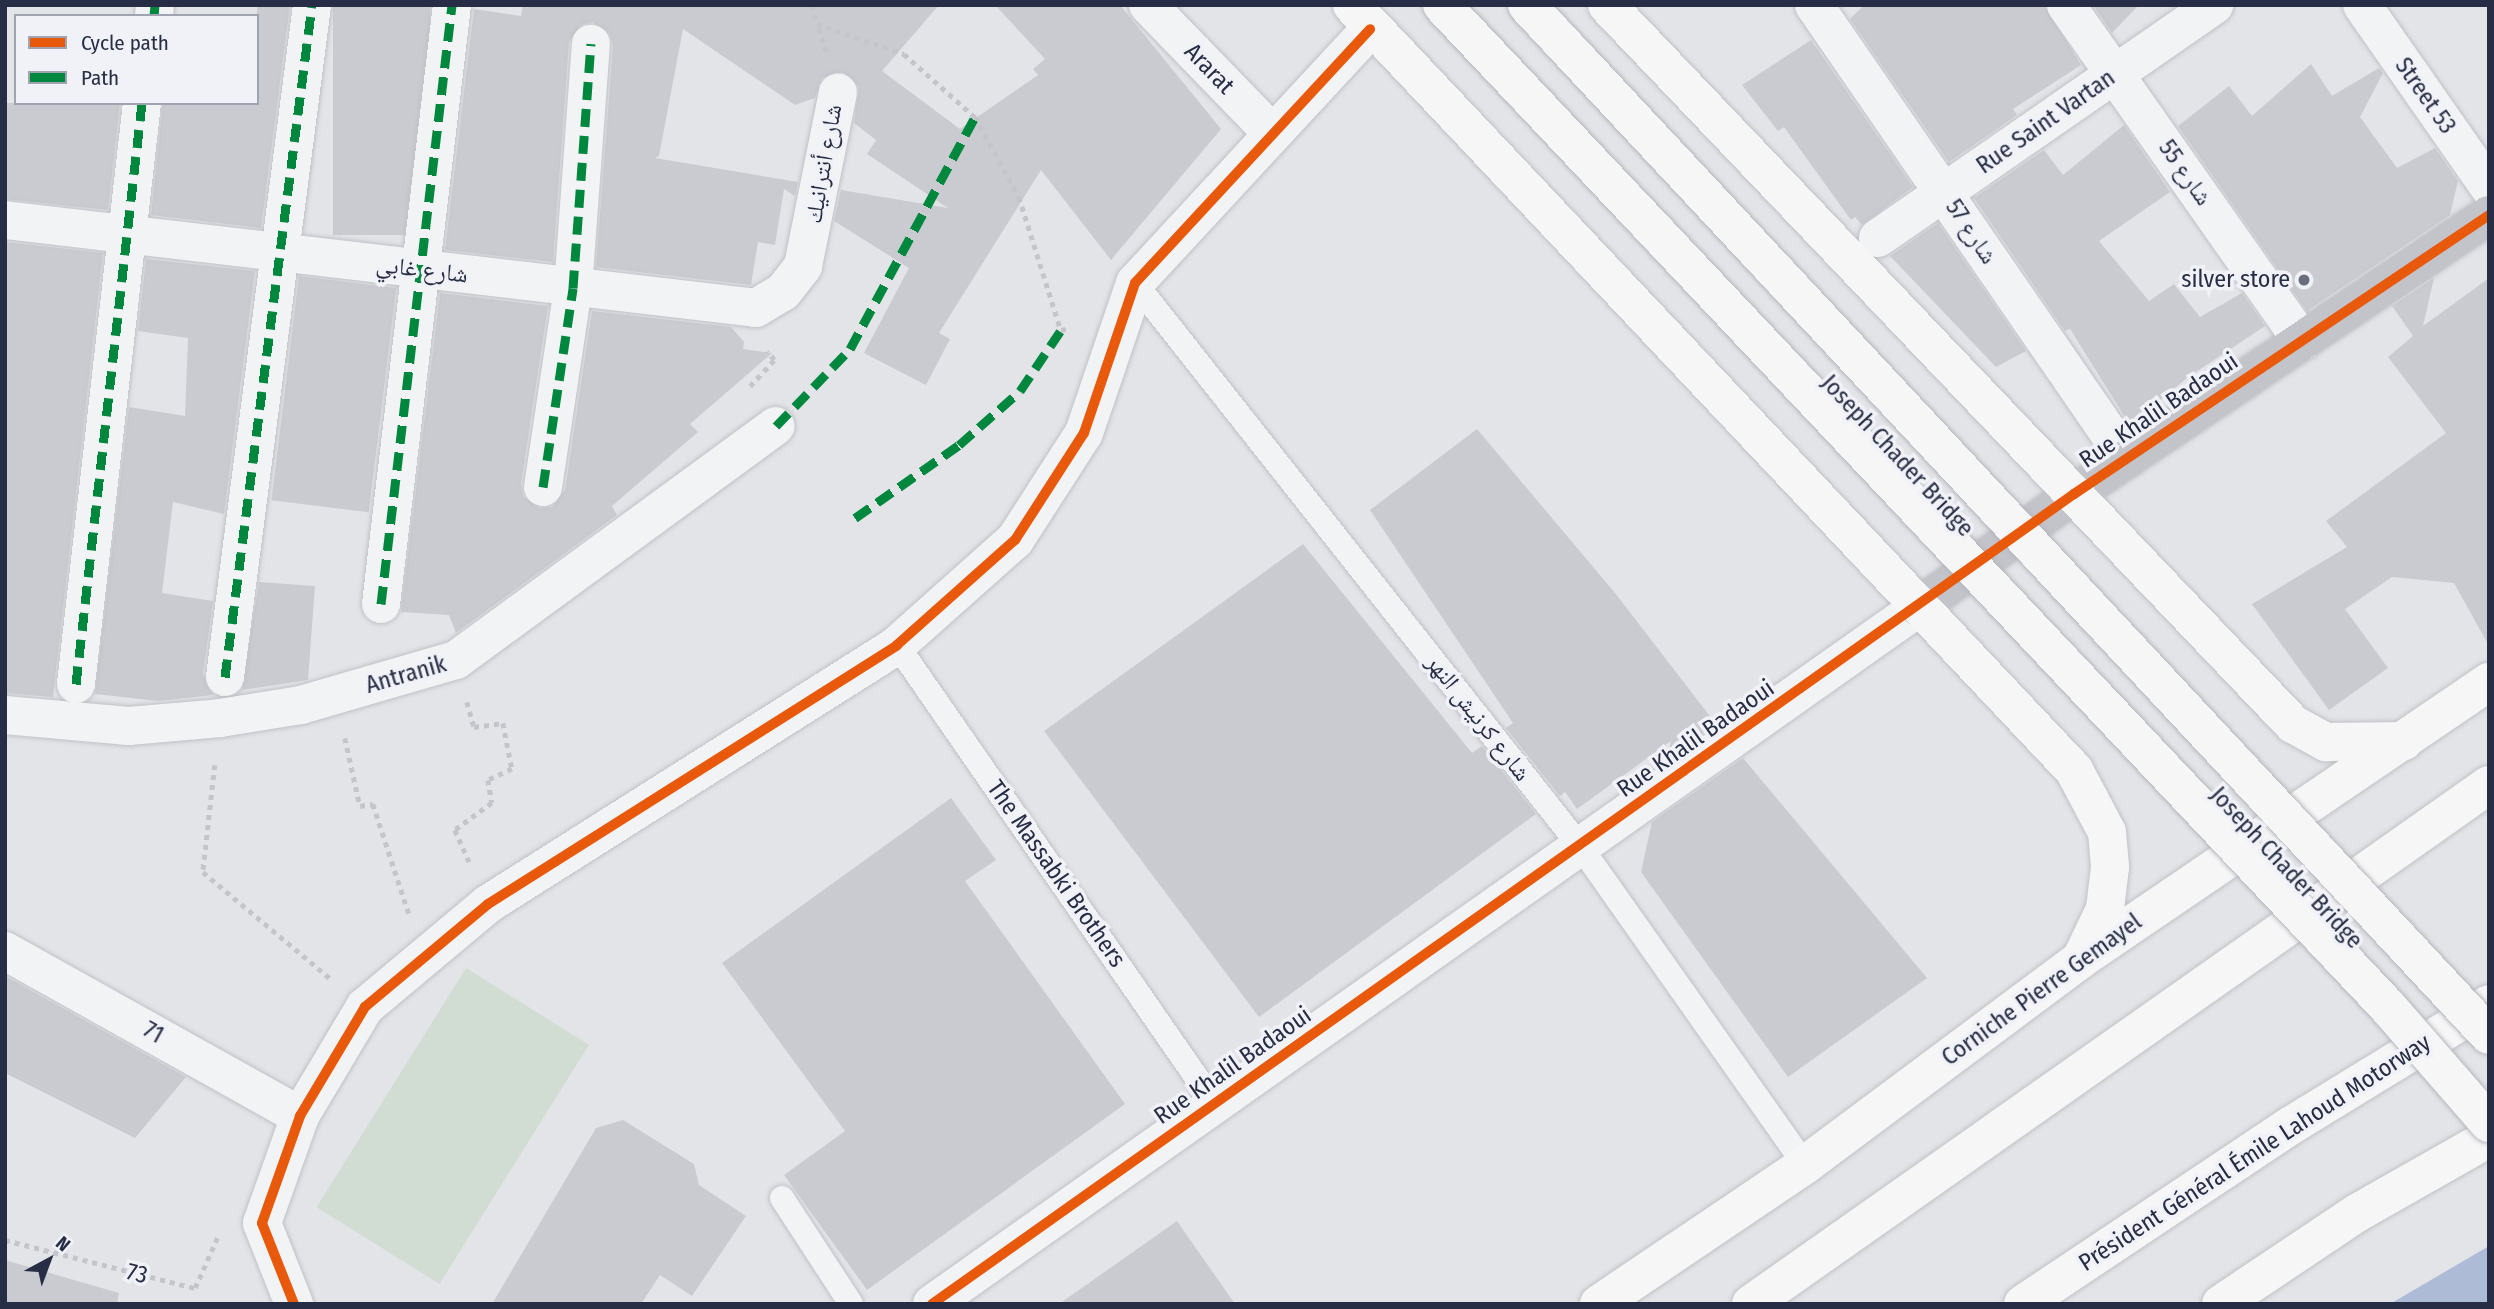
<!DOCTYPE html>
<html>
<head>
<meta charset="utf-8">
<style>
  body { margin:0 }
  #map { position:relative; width:2494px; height:1309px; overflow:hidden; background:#e3e4e8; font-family:"Fira Sans Condensed","Noto Naskh Arabic",sans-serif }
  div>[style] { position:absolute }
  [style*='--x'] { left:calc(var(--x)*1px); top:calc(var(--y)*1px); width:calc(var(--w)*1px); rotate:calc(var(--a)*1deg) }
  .green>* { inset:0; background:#d1dcd3; transform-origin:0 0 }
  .water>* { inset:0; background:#aebbd6 }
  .building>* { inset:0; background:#cacbd0; transform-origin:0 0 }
  .path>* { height:4.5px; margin-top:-2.25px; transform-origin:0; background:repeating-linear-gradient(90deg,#c4c5cb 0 5px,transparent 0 10px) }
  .roads { filter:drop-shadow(0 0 2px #c0c1c6) drop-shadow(0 0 2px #c0c1c6) }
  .lane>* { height:24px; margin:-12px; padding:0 12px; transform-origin:12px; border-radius:12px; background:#f2f3f5 }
  .street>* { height:38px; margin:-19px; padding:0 19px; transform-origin:19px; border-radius:19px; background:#f2f3f5 }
  .secondary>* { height:38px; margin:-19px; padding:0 19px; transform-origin:19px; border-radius:19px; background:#c3c4ca }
  .highway>* { height:38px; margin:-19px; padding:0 19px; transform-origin:19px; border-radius:19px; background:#f6f6f7 }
  .bridges { filter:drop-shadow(0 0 2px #b5b7bd) drop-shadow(0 0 2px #b5b7bd) }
  .highway-bridge>* { height:38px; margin:-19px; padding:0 19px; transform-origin:19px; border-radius:19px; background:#f6f6f7 }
  .quiet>* { height:9px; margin-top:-4.5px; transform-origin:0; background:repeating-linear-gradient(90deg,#00873e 0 18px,transparent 0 27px) }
  .cycleway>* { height:10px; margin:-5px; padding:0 5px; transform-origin:5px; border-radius:5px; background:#e8590c }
  .dots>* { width:19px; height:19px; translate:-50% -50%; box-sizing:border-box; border:4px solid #f0f2f8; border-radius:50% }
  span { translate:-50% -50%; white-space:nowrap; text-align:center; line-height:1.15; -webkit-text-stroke:7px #f0f2f8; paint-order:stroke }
  .street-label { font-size:24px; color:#272d44 }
  .poi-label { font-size:24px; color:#272d44 }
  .right { translate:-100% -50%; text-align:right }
  .frame { position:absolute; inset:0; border:7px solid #272d44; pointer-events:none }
  .legend { position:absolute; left:14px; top:14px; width:245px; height:91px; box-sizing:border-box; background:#f0f2f8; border:2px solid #a0a3b0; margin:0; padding:9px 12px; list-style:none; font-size:21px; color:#272d44 }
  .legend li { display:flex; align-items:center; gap:14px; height:35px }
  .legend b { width:35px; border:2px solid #a0a3b0 }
  .north { position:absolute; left:14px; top:1225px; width:70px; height:70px; -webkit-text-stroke:5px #f0f2f8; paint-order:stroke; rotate:41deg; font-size:19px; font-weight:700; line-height:28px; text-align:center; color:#272d44 }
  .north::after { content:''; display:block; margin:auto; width:24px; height:32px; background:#272d44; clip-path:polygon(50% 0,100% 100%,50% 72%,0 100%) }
</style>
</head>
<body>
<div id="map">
  <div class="green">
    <div style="left:466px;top:968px;width:145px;height:282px;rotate:32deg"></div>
  </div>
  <div class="water">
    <div style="clip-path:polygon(2489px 1246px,2489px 1304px,2390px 1304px)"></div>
  </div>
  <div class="building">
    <div style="clip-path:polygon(257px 5px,290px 5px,261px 228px,151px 215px,163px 103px,257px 103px)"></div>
    <div style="left:333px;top:5px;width:97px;height:230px"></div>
    <div style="clip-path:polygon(523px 5px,939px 5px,882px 71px,960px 129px,1038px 75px,1033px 69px,1045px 59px,995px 5px,1120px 5px,1221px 129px,1111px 260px,1041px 170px,939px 333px,950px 339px,926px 385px,864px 353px,909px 268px,834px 221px,841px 190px,948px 208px,867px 154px,876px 140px,854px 123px,859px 87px,843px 72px,822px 78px,815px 98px,795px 105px,683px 29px,659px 156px,655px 158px,798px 182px,795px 196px,784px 189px,775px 245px,758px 242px,751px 285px,596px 267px,613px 46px,610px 34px,593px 22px,581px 25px,569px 42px,553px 262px,445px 250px,474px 9px,521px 16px)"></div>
    <div style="clip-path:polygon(1864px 5px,2044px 5px,2081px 65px,2013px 109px,2017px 115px,1949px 162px,1850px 19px)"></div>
    <div style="clip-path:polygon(2093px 5px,2139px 5px,2112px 33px)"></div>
    <div style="clip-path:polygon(1811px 40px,1913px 187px,1862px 225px,1855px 217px,1851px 220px,1784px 127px,1778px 131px,1742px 85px)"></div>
    <div style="clip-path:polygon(2311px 64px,2332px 96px,2379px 68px,2383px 73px,2360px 117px,2397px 168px,2435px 148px,2458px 181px,2450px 215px,2307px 311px,2178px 126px,2229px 86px,2252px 116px)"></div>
    <div style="clip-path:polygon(5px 103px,120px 103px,108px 210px,5px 199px)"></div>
    <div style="clip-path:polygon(2124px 125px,2170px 192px,2099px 241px,2149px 301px,2174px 284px,2200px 317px,2242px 293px,2265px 326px,2187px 378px,2130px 425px,2070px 329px,2065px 331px,1974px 198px,2044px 150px,2063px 175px)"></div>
    <div style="clip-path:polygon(1938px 223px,2026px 351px,1996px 367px,1890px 256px)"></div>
    <div style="clip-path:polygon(5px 242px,103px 253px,53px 697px,5px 693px)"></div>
    <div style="clip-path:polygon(146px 259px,255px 271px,224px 514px,173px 502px,162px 593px,213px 601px,203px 674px,213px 695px,158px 701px,95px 694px,129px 407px,185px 416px,188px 338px,138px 331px)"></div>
    <div style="left:299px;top:276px;width:98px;height:226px;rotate:7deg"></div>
    <div style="clip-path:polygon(2434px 278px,2423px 326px,2489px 278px,2489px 646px,2454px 583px,2392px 577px,2345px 609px,2388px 668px,2329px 710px,2252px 604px,2347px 547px,2326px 521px,2446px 433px,2388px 357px,2413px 336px,2392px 306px)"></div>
    <div style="clip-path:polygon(440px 293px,548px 306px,521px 484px,523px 496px,539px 508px,552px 507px,565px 490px,592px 311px,731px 327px,744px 342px,743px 349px,772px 353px,690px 424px,698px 432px,612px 506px,617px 515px,456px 633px,449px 615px,401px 612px)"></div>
    <div style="clip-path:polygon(1477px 429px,1615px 593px,1716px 724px,1667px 758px,1671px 741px,1577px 809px,1565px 792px,1560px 796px,1506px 728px,1513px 723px,1370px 510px)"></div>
    <div style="clip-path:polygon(1303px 544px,1472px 753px,1482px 746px,1536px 814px,1259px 1017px,1044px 731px)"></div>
    <div style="clip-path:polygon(259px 582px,315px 586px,308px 680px,242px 690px)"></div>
    <div style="clip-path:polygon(1743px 758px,1927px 978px,1788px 1077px,1641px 872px,1652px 822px)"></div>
    <div style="clip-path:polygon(951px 798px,996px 860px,965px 881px,1125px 1104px,867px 1290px,784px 1175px,845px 1131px,722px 963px)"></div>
    <div style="clip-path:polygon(5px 976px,186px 1077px,135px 1138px,5px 1073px)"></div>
    <div style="clip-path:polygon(623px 1120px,694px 1164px,699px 1185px,746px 1216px,692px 1296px,660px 1275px,641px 1304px,492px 1304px,596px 1128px)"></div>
    <div style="clip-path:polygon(1177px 1221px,1235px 1304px,1059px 1304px)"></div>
    <div style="clip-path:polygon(5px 1260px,119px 1293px,117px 1304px,5px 1304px)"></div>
  </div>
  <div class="path">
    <div style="--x:812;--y:5;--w:20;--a:75"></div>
    <div style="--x:826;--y:52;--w:29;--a:-108"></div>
    <div style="--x:817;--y:24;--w:92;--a:19"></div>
    <div style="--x:904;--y:54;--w:95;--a:41.6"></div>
    <div style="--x:975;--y:117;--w:91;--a:61.2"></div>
    <div style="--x:1019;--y:197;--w:139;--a:72.5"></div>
    <div style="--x:1061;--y:330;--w:9;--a:-13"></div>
    <div style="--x:750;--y:386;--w:35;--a:-47"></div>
    <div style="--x:774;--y:360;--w:11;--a:-128"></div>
    <div style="--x:467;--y:702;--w:26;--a:74"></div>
    <div style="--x:474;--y:727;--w:29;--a:-8"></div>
    <div style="--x:503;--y:723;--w:47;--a:78.9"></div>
    <div style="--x:512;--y:769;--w:26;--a:155"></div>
    <div style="--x:488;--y:780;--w:23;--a:80"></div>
    <div style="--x:492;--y:803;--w:46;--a:143.9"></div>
    <div style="--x:455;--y:830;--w:35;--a:66"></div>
    <div style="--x:345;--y:738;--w:70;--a:77.6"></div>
    <div style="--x:360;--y:806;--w:13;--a:-9"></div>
    <div style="--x:373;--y:804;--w:116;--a:71.9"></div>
    <div style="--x:215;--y:765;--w:108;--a:96.4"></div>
    <div style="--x:203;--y:872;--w:167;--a:39.9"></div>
    <div style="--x:5;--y:1240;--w:196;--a:14.2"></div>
    <div style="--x:195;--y:1288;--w:57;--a:-66.1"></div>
  </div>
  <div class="roads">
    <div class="lane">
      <div style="--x:1135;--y:283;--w:718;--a:51.68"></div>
      <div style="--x:1580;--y:846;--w:390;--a:54.8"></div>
      <div style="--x:897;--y:645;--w:558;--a:55.29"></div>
      <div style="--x:782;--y:1198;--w:126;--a:56.9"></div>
    </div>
    <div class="street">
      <div style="--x:1148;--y:5;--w:177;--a:45.9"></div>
      <div style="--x:1814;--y:5;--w:550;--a:55.44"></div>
      <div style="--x:2066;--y:5;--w:411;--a:54.9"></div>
      <div style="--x:2362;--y:5;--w:222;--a:55.1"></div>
      <div style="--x:154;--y:16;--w:11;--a:-85"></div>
      <div style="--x:5;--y:220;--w:756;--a:6.68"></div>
      <div style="--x:756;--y:308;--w:31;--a:-31"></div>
      <div style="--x:783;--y:292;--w:33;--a:-52"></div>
      <div style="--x:803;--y:266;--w:177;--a:-78.6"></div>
      <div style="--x:1878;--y:238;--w:409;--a:-34.7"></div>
      <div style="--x:543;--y:487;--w:201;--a:-81.4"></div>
      <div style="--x:573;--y:288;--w:245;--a:-85.8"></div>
      <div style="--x:381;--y:604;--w:603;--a:-83.24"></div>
      <div style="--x:225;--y:677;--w:678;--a:-82.62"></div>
      <div style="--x:76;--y:684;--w:585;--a:-83.52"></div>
      <div style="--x:5;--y:715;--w:124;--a:5.1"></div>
      <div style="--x:129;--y:726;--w:91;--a:-5"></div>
      <div style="--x:220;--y:718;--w:82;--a:-9.1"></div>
      <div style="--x:301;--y:705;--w:161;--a:-16.2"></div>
      <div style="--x:456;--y:660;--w:396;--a:-36.2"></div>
      <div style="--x:5;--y:951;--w:338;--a:29.2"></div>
      <div style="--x:294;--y:1304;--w:87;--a:-111.6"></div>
      <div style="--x:262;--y:1223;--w:114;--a:-70.4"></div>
      <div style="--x:300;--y:1116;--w:127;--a:-59.2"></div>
      <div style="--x:365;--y:1007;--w:160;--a:-39.9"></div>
      <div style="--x:488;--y:904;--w:484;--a:-32.3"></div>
      <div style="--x:897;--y:645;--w:158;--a:-41.7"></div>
      <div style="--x:1015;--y:540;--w:127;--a:-57.2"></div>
      <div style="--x:1084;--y:433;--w:158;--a:-71.2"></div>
      <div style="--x:1135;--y:283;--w:346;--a:-47.2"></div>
      <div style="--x:932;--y:1304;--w:1208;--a:-35.23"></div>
    </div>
    <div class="secondary">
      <div style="--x:1919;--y:607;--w:192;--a:-36.1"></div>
      <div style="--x:2074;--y:494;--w:500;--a:-33.91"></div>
    </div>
    <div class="highway">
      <div style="--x:1352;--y:5;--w:1052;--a:46.66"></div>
      <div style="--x:2074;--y:770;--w:70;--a:62"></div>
      <div style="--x:2107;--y:832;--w:35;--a:85"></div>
      <div style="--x:2110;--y:867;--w:42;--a:96.8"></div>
      <div style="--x:2105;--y:909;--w:55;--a:115.6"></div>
      <div style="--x:1607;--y:5;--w:994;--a:46.35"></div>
      <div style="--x:2293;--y:724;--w:38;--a:29"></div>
      <div style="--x:2326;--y:742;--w:78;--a:-0.7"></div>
      <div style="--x:1599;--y:1304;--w:249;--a:-34"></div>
      <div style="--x:1805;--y:1165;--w:344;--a:-36.7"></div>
      <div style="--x:2081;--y:959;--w:493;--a:-34.2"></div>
      <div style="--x:1751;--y:1304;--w:902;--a:-35.12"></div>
      <div style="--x:2023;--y:1304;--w:321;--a:-33.7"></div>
      <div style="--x:2290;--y:1126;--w:233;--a:-31.5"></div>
      <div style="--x:2221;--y:1304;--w:164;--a:-33.8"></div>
      <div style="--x:2357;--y:1213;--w:152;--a:-29.6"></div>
    </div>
  </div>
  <div class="bridges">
    <div class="highway-bridge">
      <div style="--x:1442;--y:5;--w:1378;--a:46.65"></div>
      <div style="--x:2388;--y:1007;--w:154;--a:49"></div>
      <div style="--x:1527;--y:5;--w:1409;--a:46.96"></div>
    </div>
  </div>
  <div class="quiet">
    <div style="--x:154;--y:16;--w:11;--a:-85"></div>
    <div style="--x:776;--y:426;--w:107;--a:-46.1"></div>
    <div style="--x:850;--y:349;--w:264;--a:-61.7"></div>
    <div style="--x:543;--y:487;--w:201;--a:-81.4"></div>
    <div style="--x:573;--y:288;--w:245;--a:-85.8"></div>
    <div style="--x:855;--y:518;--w:127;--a:-35.1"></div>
    <div style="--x:959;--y:445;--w:81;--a:-41.5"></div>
    <div style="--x:1020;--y:391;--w:73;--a:-56.1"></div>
    <div style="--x:381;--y:604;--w:603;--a:-83.24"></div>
    <div style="--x:225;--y:677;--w:678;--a:-82.62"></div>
    <div style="--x:76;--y:684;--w:585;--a:-83.52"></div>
  </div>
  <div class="cycleway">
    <div style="--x:294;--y:1304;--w:87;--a:-111.6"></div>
    <div style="--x:262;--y:1223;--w:114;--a:-70.4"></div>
    <div style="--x:300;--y:1116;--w:127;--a:-59.2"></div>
    <div style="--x:365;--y:1007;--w:160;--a:-39.9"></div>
    <div style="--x:488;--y:904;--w:484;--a:-32.3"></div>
    <div style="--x:897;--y:645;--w:158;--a:-41.7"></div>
    <div style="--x:1015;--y:540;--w:127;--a:-57.2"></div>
    <div style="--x:1084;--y:433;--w:158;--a:-71.2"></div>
    <div style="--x:1135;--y:283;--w:346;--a:-47.2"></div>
    <div style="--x:932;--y:1304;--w:1400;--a:-35.35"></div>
    <div style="--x:2074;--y:494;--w:500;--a:-33.91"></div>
  </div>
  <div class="dots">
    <div style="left:2304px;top:280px;background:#696d7d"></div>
  </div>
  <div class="street-label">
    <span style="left:1209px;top:69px;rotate:46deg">Ararat</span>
    <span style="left:2425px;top:96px;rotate:55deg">Street 53</span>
    <span style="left:2046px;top:122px;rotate:-35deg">Rue Saint Vartan</span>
    <span style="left:824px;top:164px;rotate:-80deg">شارع أنترانيك</span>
    <span style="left:2185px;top:173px;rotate:55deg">شارع 55</span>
    <span style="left:1971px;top:232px;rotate:56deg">شارع 57</span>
    <span style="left:422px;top:270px;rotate:7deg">شارع غابي</span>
    <span style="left:2159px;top:411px;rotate:-34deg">Rue Khalil Badaoui</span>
    <span style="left:1897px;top:456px;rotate:47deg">Joseph Chader Bridge</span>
    <span style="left:406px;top:675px;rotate:-16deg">Antranik</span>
    <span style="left:1478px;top:718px;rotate:52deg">شارع كرنيش النهر</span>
    <span style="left:1696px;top:739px;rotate:-35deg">Rue Khalil Badaoui</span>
    <span style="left:2286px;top:868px;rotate:47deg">Joseph Chader Bridge</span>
    <span style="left:1056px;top:874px;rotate:55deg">The Massabki Brothers</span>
    <span style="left:2042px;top:990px;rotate:-36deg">Corniche Pierre Gemayel</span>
    <span style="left:153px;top:1033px;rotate:29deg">71</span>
    <span style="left:1233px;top:1066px;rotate:-35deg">Rue Khalil Badaoui</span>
    <span style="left:2255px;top:1153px;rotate:-33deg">Président Général Émile Lahoud Motorway</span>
    <span style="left:137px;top:1274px;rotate:14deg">73</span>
  </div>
  <div class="poi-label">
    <span class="right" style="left:2290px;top:280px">silver store</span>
  </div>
  <div class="frame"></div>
  <ul class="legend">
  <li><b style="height:9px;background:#e8590c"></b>Cycle path</li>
  <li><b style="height:9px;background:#00873e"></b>Path</li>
  </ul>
  <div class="north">N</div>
</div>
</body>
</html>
